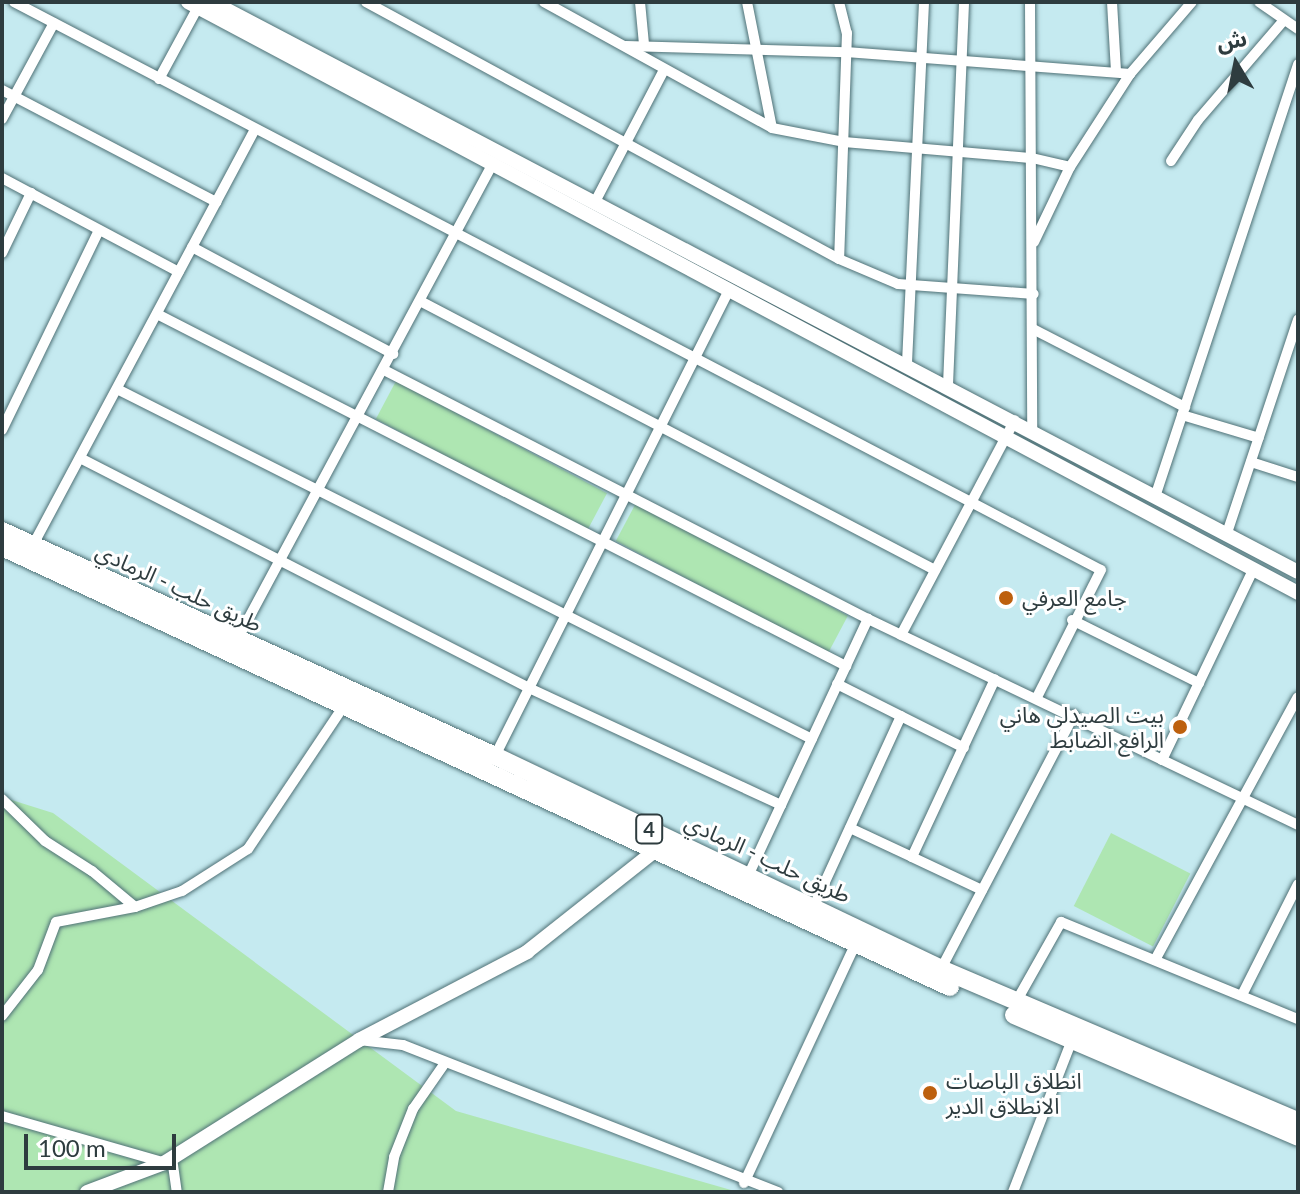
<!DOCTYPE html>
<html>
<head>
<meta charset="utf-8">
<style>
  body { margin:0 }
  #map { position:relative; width:1300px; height:1194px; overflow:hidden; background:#c5eaf0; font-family:Lato,"Noto Sans Arabic",sans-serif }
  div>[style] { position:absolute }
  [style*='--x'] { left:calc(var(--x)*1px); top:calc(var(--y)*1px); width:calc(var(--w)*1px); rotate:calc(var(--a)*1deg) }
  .green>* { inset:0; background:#aee6b2; transform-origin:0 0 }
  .roads { filter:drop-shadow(0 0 2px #4f7176) drop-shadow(0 0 2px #4f7176) }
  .minor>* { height:10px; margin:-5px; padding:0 5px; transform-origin:5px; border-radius:5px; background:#fff }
  .tertiary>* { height:14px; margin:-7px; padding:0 7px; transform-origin:7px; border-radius:7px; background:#fff }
  .trunk>* { height:18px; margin:-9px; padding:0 9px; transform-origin:9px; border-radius:9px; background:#fff }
  .dots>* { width:22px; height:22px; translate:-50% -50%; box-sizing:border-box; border:4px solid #fff; border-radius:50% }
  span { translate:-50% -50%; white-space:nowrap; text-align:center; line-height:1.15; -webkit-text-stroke:6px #fff; paint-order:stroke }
  .shield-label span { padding:2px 6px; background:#fff; border:2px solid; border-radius:6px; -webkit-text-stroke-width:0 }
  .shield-label { font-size:20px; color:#2e3c3f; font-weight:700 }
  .street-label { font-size:22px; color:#2e3c3f }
  .poi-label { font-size:22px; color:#2e3c3f }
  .left { translate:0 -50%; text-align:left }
  .right { translate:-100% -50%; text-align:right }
  .frame { position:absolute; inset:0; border:4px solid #2e3c3f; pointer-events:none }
  .north { position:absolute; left:1196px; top:24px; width:80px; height:80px; -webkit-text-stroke:6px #fff; paint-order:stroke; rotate:350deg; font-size:22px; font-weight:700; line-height:32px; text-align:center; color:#2e3c3f }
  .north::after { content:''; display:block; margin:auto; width:28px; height:36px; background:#2e3c3f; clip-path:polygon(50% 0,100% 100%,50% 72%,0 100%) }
  .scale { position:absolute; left:24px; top:1134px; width:152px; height:36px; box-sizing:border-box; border:4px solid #2e3c3f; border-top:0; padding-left:10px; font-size:24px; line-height:28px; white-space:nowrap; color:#2e3c3f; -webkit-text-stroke:6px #fff; paint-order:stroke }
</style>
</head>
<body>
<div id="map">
  <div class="green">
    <div style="left:396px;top:381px;width:239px;height:43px;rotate:28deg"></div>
    <div style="left:636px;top:503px;width:240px;height:43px;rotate:28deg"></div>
    <div style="clip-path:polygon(2px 797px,53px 813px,456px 1111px,738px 1192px,2px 1192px)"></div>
    <div style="left:1111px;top:833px;width:89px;height:82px;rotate:27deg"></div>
  </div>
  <div class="roads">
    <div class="minor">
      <div style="--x:14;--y:2;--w:1226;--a:27.59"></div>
      <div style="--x:1101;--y:570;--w:142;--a:116.7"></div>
      <div style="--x:366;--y:2;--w:538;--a:28.52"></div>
      <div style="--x:839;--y:259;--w:64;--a:23"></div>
      <div style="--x:898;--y:284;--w:136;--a:4.2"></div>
      <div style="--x:544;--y:2;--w:260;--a:28.9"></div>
      <div style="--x:772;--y:128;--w:73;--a:11"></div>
      <div style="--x:844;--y:142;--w:189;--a:4.9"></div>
      <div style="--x:1032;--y:158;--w:39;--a:13"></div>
      <div style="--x:640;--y:2;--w:42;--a:84.6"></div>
      <div style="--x:747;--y:2;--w:128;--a:78.8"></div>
      <div style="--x:839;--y:2;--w:32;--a:76"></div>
      <div style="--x:847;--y:33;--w:226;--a:92"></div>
      <div style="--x:1030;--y:2;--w:427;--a:89.7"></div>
      <div style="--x:1112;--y:2;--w:70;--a:86.7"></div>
      <div style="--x:1259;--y:2;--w:47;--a:34.7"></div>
      <div style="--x:626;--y:46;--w:220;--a:1.6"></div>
      <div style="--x:846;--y:52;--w:285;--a:4.4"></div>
      <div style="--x:159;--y:79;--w:80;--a:-61.5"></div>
      <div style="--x:2;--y:90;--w:242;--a:27.6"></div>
      <div style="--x:2;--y:119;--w:109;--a:-61.6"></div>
      <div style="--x:1171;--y:161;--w:49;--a:-56.6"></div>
      <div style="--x:1198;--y:120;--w:132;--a:-49.3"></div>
      <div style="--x:2;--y:178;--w:200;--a:28"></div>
      <div style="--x:596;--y:200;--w:144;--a:-62.4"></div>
      <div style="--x:1034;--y:242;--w:83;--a:-64.4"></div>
      <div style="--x:1070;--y:167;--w:111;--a:-57.2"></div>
      <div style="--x:1130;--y:74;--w:95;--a:-49.3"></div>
      <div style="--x:192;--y:247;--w:228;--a:28"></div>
      <div style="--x:2;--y:253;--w:67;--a:-64.2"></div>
      <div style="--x:420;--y:301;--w:581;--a:27.58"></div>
      <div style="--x:157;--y:314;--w:774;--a:27.06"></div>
      <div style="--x:1033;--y:329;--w:171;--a:27.2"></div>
      <div style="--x:907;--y:363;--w:361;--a:-87.3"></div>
      <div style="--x:384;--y:370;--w:544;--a:27.22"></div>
      <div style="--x:868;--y:619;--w:477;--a:25.6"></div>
      <div style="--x:948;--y:385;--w:383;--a:-87.6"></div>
      <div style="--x:117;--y:389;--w:778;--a:26.73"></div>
      <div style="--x:1182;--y:415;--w:80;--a:16.6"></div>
      <div style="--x:2;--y:430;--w:222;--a:-64.1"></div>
      <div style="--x:80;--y:458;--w:504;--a:27.12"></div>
      <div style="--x:529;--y:688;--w:278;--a:24.9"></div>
      <div style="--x:1251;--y:462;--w:49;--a:17.7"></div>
      <div style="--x:1156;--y:494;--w:453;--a:-71.7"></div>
      <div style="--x:1227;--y:533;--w:225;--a:-71.6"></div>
      <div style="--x:33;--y:545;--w:471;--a:-61.9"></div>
      <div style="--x:1072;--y:620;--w:142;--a:26.4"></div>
      <div style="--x:901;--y:635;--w:243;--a:-62.1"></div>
      <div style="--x:237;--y:640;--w:539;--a:-61.77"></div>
      <div style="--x:837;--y:684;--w:142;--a:26.7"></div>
      <div style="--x:495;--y:756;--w:521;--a:-63.34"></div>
      <div style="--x:1162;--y:760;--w:208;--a:-64.4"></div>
      <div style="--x:2;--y:799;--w:60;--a:44.3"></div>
      <div style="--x:45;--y:841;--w:56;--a:32.6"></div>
      <div style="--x:92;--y:871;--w:56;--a:39.9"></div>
      <div style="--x:850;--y:828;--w:68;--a:25.1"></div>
      <div style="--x:748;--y:876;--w:284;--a:-65"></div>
      <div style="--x:982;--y:890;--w:77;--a:-154.8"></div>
      <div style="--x:912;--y:857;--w:196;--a:-65"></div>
      <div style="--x:814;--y:906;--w:209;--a:-65.4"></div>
      <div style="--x:1155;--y:960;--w:299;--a:-61.5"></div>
      <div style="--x:941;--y:969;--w:287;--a:-62.4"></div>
      <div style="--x:1242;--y:995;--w:124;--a:-63.2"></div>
      <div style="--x:1016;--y:1002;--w:92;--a:-60.6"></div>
      <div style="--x:1061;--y:922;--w:256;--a:22.3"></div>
      <div style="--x:2;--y:1016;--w:58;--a:-52"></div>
      <div style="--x:38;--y:970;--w:51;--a:-69.4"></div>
      <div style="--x:56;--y:922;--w:80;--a:-10.8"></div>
      <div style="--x:135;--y:907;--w:50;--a:-18.8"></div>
      <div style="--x:182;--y:891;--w:78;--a:-32.5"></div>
      <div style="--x:248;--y:849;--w:171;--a:-56.2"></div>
      <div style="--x:359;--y:1040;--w:44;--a:6.5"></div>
      <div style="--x:403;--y:1045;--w:403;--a:21.4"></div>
      <div style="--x:2;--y:1116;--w:166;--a:16"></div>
      <div style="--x:172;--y:1158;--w:34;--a:82"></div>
      <div style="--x:744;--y:1183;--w:263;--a:-65"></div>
      <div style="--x:388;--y:1192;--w:36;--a:-80"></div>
      <div style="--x:394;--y:1157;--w:52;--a:-68.4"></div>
      <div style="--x:413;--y:1109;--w:56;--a:-55.2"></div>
      <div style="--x:1013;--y:1192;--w:163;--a:-68.8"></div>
    </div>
    <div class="tertiary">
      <div style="--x:188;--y:2;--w:1258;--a:28.03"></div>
      <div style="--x:212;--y:2;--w:1226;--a:27.69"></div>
      <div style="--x:87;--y:1192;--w:82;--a:-20.6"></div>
      <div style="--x:164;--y:1163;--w:231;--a:-32.2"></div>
      <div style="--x:359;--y:1040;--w:190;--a:-27.6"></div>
      <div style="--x:527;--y:952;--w:161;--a:-38.4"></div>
    </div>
    <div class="trunk">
      <div style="--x:2;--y:531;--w:542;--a:24.53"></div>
      <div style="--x:495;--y:756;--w:494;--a:25.5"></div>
      <div style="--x:941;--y:969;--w:388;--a:23.1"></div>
      <div style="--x:2;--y:547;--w:1045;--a:24.9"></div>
      <div style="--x:1014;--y:1015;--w:309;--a:23.2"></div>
    </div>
  </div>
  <div class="dots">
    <div style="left:1006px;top:598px;background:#bd600e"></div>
    <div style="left:1180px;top:727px;background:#bd600e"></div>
    <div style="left:930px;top:1093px;background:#bd600e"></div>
  </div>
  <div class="shield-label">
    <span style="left:649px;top:829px">4</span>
  </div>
  <div class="street-label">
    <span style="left:179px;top:587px;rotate:25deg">طريق حلب - الرمادي</span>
    <span style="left:768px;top:858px;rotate:25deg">طريق حلب - الرمادي</span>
  </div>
  <div class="poi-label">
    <span class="left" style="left:1022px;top:598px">جامع العرفي</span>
    <span class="right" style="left:1164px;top:727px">بيت الصيدلي هاني<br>الرافع الضابط</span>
    <span class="left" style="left:946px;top:1093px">انطلاق الباصات<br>الانطلاق الدير</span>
  </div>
  <div class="frame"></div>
  <div class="north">ش</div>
  <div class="scale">100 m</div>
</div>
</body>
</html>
